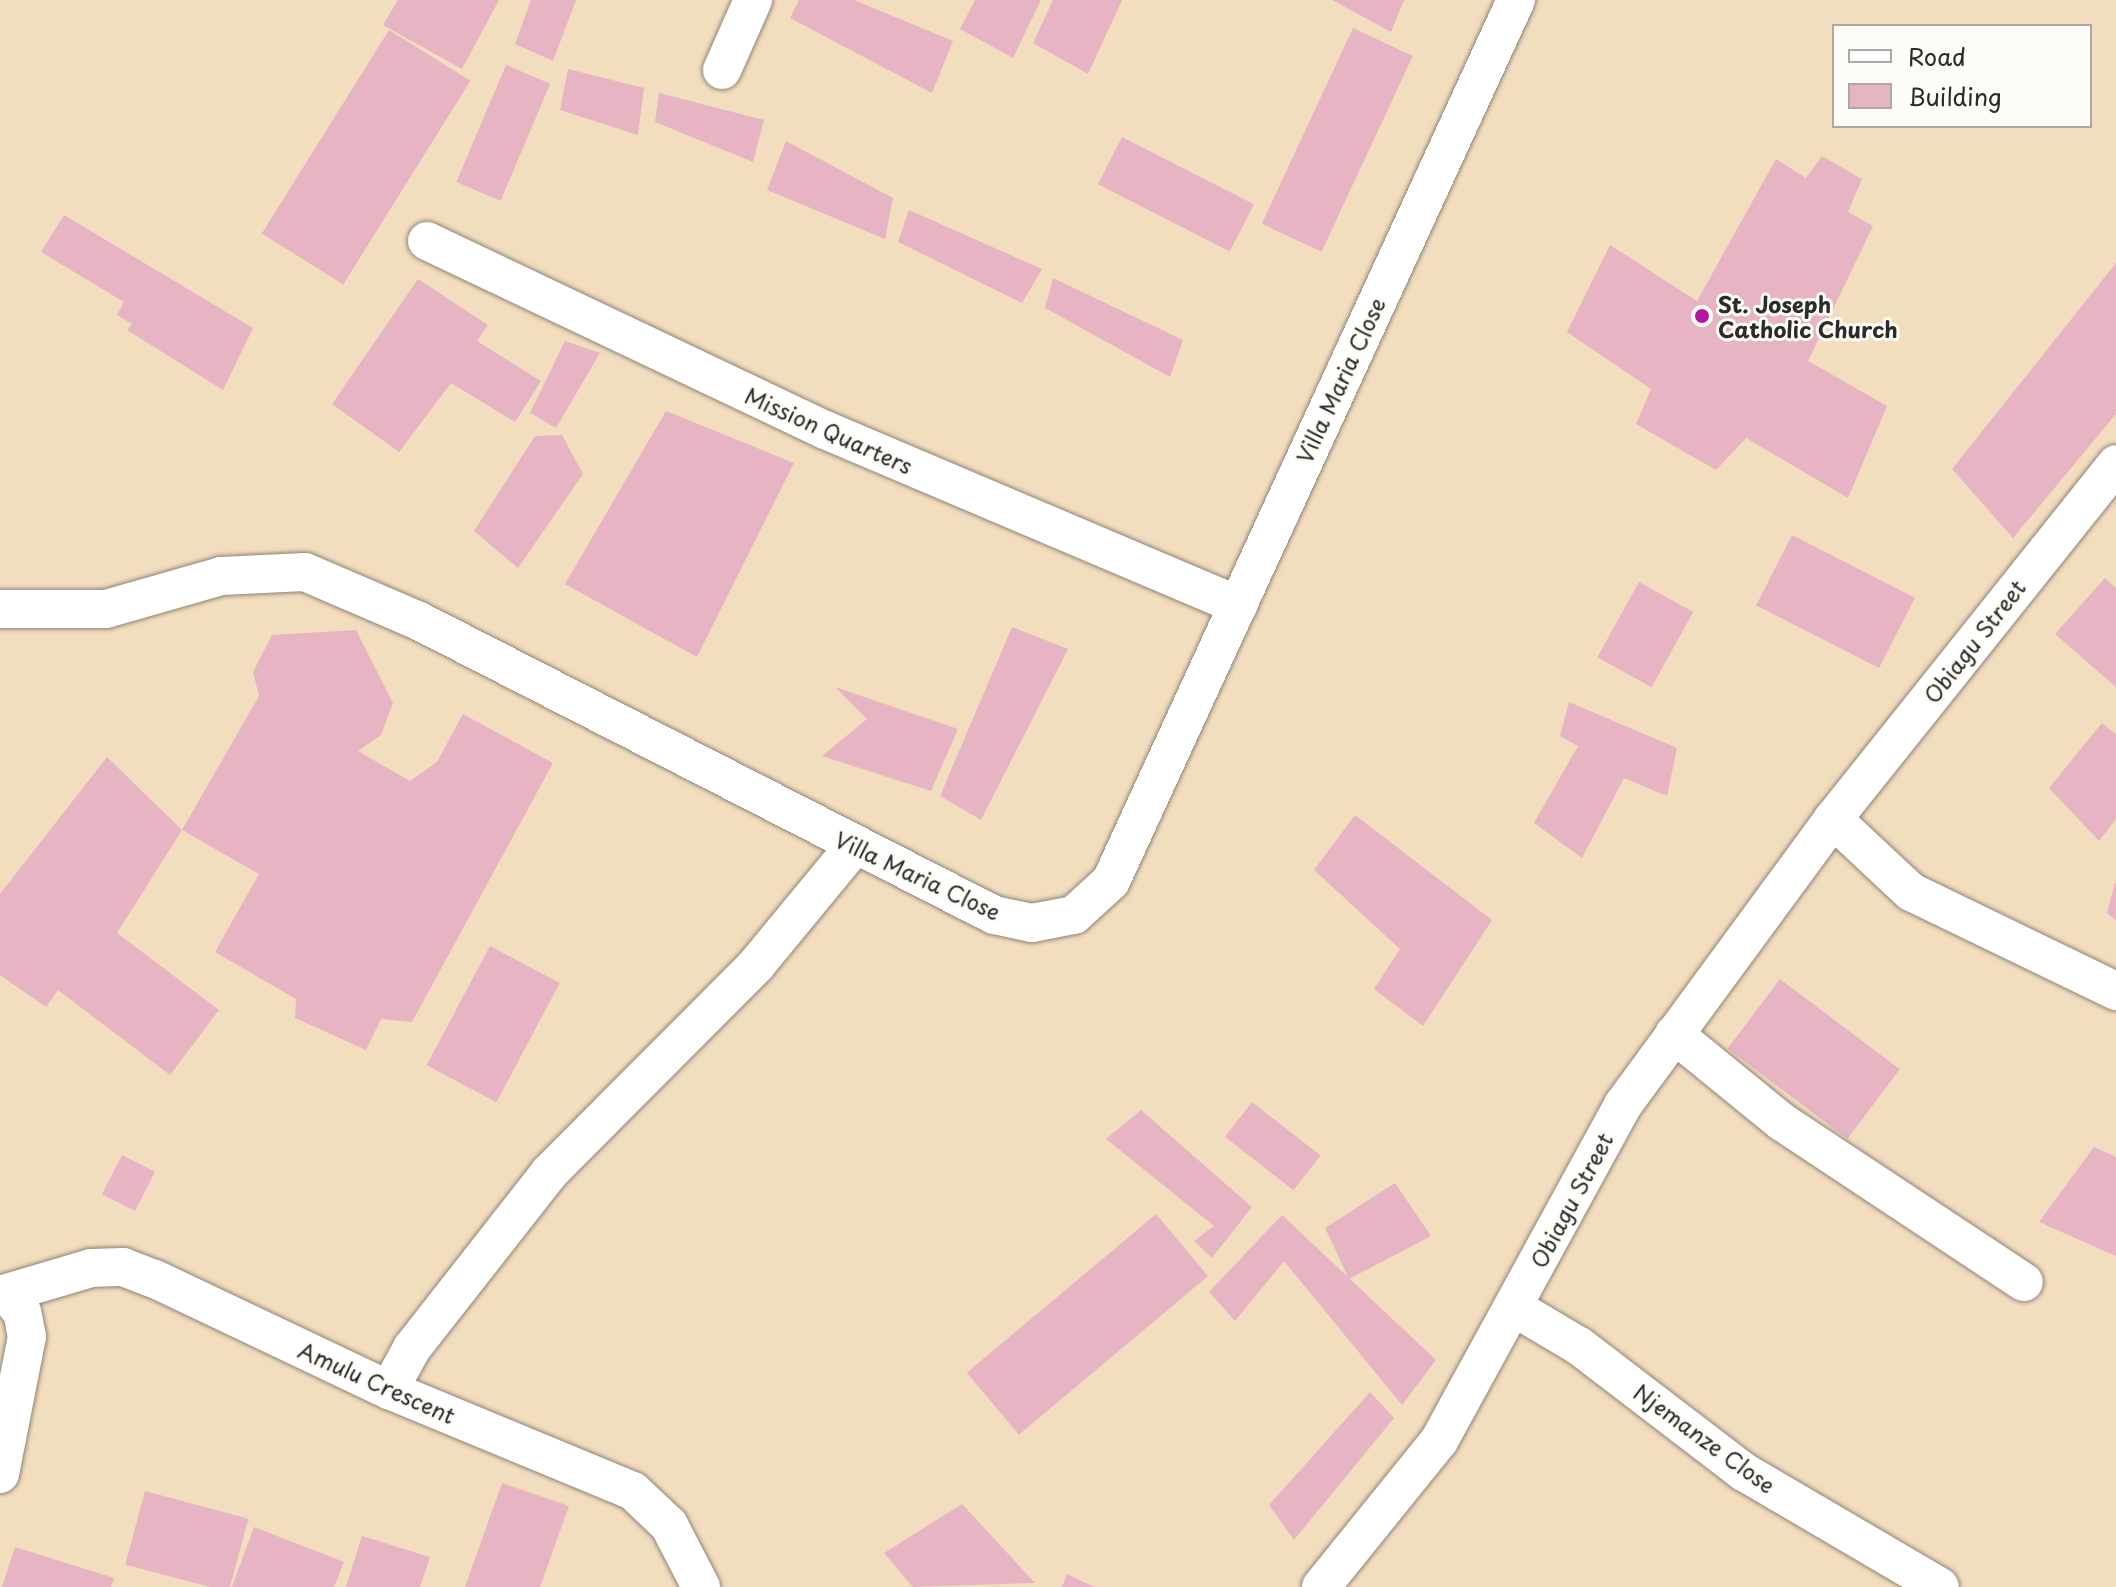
<!DOCTYPE html>
<html>
<head>
<meta charset="utf-8">
<style>
  body { margin:0 }
  #map { position:relative; width:2116px; height:1587px; overflow:hidden; background:#f3ddbf; font-family:"Playpen Sans",sans-serif }
  div>[style] { position:absolute }
  [style*='--x'] { left:calc(var(--x)*1px); top:calc(var(--y)*1px); width:calc(var(--w)*1px); rotate:calc(var(--a)*1deg) }
  .building>* { inset:0; background:#e6b4c2; transform-origin:0 0 }
  .roads { filter:drop-shadow(0 0 2px #8f8475) drop-shadow(0 0 2px #8f8475) }
  .street>* { height:38px; margin:-19px; padding:0 19px; transform-origin:19px; border-radius:19px; background:#fff }
  .dots>* { width:22px; height:22px; translate:-50% -50%; box-sizing:border-box; border:4px solid #fdfcf7; border-radius:50% }
  span { translate:-50% -50%; white-space:nowrap; text-align:center; line-height:1.15; -webkit-text-stroke:6px #fdfcf7; paint-order:stroke }
  .poi-label { font-size:22px; color:#2b2b2b; font-weight:700 }
  .left { translate:0 -50%; text-align:left }
  .street-label { font-size:22px; color:#2b2b2b }
  .legend { position:absolute; left:1832px; top:24px; width:260px; height:104px; box-sizing:border-box; background:#fdfcf7; border:2px solid #a9a8a5; margin:0; padding:10px 14px; list-style:none; font-size:24px; color:#2b2b2b }
  .legend li { display:flex; align-items:center; gap:16px; height:40px }
  .legend b { width:40px; border:2px solid #a9a8a5 }
</style>
</head>
<body>
<div id="map">
  <div class="building">
    <div style="clip-path:polygon(398px 0,499px 0,462px 69px,383px 25px)"></div>
    <div style="clip-path:polygon(531px 0,576px 0,553px 61px,515px 44px)"></div>
    <div style="clip-path:polygon(799px 0,854px 0,953px 41px,932px 93px,790px 18px)"></div>
    <div style="clip-path:polygon(975px 0,1041px 0,1013px 58px,960px 29px)"></div>
    <div style="clip-path:polygon(1053px 0,1122px 0,1088px 74px,1033px 43px)"></div>
    <div style="clip-path:polygon(1332px 0,1404px 0,1391px 32px)"></div>
    <div style="left:1353px;top:28px;width:66px;height:216px;rotate:25deg"></div>
    <div style="left:389px;top:30px;width:96px;height:240px;rotate:32deg"></div>
    <div style="left:506px;top:65px;width:48px;height:127px;rotate:23deg"></div>
    <div style="clip-path:polygon(568px 69px,644px 88px,638px 135px,560px 110px)"></div>
    <div style="clip-path:polygon(659px 93px,764px 120px,753px 162px,655px 122px)"></div>
    <div style="left:1122px;top:137px;width:148px;height:53px;rotate:27deg"></div>
    <div style="clip-path:polygon(786px 141px,893px 198px,885px 239px,767px 190px)"></div>
    <div style="clip-path:polygon(1822px 156px,1862px 179px,1848px 212px,1873px 226px,1808px 361px,1887px 406px,1848px 498px,1746px 438px,1716px 470px,1636px 424px,1651px 389px,1567px 332px,1610px 245px,1697px 301px,1776px 159px,1806px 178px)"></div>
    <div style="clip-path:polygon(909px 210px,1042px 269px,1022px 303px,898px 242px)"></div>
    <div style="clip-path:polygon(64px 215px,253px 328px,223px 390px,127px 330px,132px 324px,117px 315px,124px 302px,41px 252px)"></div>
    <div style="clip-path:polygon(2116px 263px,2116px 414px,2013px 538px,1952px 469px)"></div>
    <div style="clip-path:polygon(1053px 278px,1183px 340px,1170px 377px,1045px 308px)"></div>
    <div style="clip-path:polygon(418px 279px,488px 325px,477px 341px,541px 381px,515px 422px,451px 383px,399px 452px,332px 404px)"></div>
    <div style="clip-path:polygon(565px 341px,600px 353px,556px 428px,530px 413px)"></div>
    <div style="clip-path:polygon(666px 411px,794px 463px,697px 657px,565px 584px)"></div>
    <div style="clip-path:polygon(562px 435px,583px 474px,518px 568px,474px 531px,535px 436px)"></div>
    <div style="left:1792px;top:535px;width:138px;height:79px;rotate:27deg"></div>
    <div style="clip-path:polygon(2105px 578px,2116px 588px,2116px 687px,2055px 634px)"></div>
    <div style="left:1639px;top:582px;width:62px;height:86px;rotate:29deg"></div>
    <div style="clip-path:polygon(1012px 627px,1068px 649px,981px 820px,940px 796px)"></div>
    <div style="clip-path:polygon(356px 630px,393px 703px,381px 735px,358px 751px,410px 781px,437px 762px,463px 714px,553px 763px,412px 1022px,381px 1019px,366px 1050px,295px 1018px,296px 999px,215px 952px,259px 874px,182px 830px,259px 696px,253px 672px,272px 635px)"></div>
    <div style="clip-path:polygon(835px 687px,958px 729px,931px 791px,822px 756px,867px 719px)"></div>
    <div style="clip-path:polygon(1569px 702px,1677px 748px,1667px 796px,1624px 778px,1582px 858px,1534px 823px,1578px 746px,1560px 736px)"></div>
    <div style="clip-path:polygon(2102px 723px,2116px 734px,2116px 819px,2099px 841px,2049px 788px)"></div>
    <div style="clip-path:polygon(107px 757px,182px 830px,117px 933px,219px 1010px,170px 1075px,58px 990px,46px 1007px,0 975px,0 894px)"></div>
    <div style="clip-path:polygon(1355px 815px,1492px 920px,1423px 1026px,1374px 989px,1400px 949px,1314px 870px)"></div>
    <div style="clip-path:polygon(2115px 883px,2116px 883px,2116px 920px,2107px 913px)"></div>
    <div style="left:490px;top:946px;width:79px;height:135px;rotate:28deg"></div>
    <div style="left:1780px;top:979px;width:150px;height:87px;rotate:37deg"></div>
    <div style="left:1252px;top:1102px;width:87px;height:44px;rotate:38deg"></div>
    <div style="clip-path:polygon(1141px 1110px,1252px 1207px,1212px 1258px,1194px 1241px,1214px 1226px,1106px 1139px)"></div>
    <div style="clip-path:polygon(2094px 1147px,2116px 1157px,2116px 1256px,2039px 1222px)"></div>
    <div style="left:122px;top:1155px;width:37px;height:44px;rotate:27deg"></div>
    <div style="clip-path:polygon(1395px 1183px,1431px 1236px,1349px 1279px,1325px 1228px)"></div>
    <div style="left:1156px;top:1214px;width:81px;height:247px;rotate:50deg"></div>
    <div style="clip-path:polygon(1282px 1215px,1436px 1360px,1402px 1405px,1284px 1261px,1235px 1321px,1209px 1292px)"></div>
    <div style="clip-path:polygon(1370px 1392px,1394px 1418px,1294px 1540px,1269px 1505px)"></div>
    <div style="clip-path:polygon(502px 1483px,569px 1506px,540px 1587px,465px 1587px)"></div>
    <div style="left:145px;top:1491px;width:107px;height:76px;rotate:15deg"></div>
    <div style="clip-path:polygon(962px 1504px,1035px 1583px,913px 1587px,884px 1553px)"></div>
    <div style="clip-path:polygon(254px 1527px,344px 1562px,334px 1587px,232px 1587px)"></div>
    <div style="clip-path:polygon(362px 1536px,430px 1557px,420px 1587px,346px 1587px)"></div>
    <div style="clip-path:polygon(15px 1547px,114px 1578px,111px 1587px,2px 1587px)"></div>
    <div style="clip-path:polygon(1067px 1574px,1094px 1587px,1062px 1587px)"></div>
  </div>
  <div class="roads">
    <div class="street">
      <div style="--x:722;--y:70;--w:77;--a:-66.1"></div>
      <div style="--x:427;--y:241;--w:441;--a:25.4"></div>
      <div style="--x:825;--y:430;--w:449;--a:23"></div>
      <div style="--x:0;--y:609;--w:106;--a:0"></div>
      <div style="--x:106;--y:609;--w:120;--a:-16"></div>
      <div style="--x:221;--y:576;--w:84;--a:-2.7"></div>
      <div style="--x:305;--y:572;--w:124;--a:23.3"></div>
      <div style="--x:419;--y:621;--w:646;--a:27.08"></div>
      <div style="--x:994;--y:915;--w:39;--a:12"></div>
      <div style="--x:1032;--y:923;--w:43;--a:-10.8"></div>
      <div style="--x:1074;--y:915;--w:50;--a:-42.6"></div>
      <div style="--x:1111;--y:881;--w:970;--a:-65.31"></div>
      <div style="--x:1833;--y:819;--w:107;--a:43.1"></div>
      <div style="--x:1911;--y:892;--w:228;--a:25.8"></div>
      <div style="--x:1674;--y:1034;--w:139;--a:39.2"></div>
      <div style="--x:1782;--y:1122;--w:290;--a:33.5"></div>
      <div style="--x:0;--y:1295;--w:95;--a:-16.5"></div>
      <div style="--x:91;--y:1268;--w:32;--a:-2"></div>
      <div style="--x:123;--y:1267;--w:34;--a:21"></div>
      <div style="--x:155;--y:1279;--w:259;--a:25.4"></div>
      <div style="--x:389;--y:1390;--w:264;--a:22.5"></div>
      <div style="--x:633;--y:1491;--w:50;--a:43.4"></div>
      <div style="--x:669;--y:1525;--w:70;--a:62.7"></div>
      <div style="--x:1515;--y:1308;--w:74;--a:30.7"></div>
      <div style="--x:1579;--y:1346;--w:208;--a:37.4"></div>
      <div style="--x:1744;--y:1472;--w:227;--a:30.4"></div>
      <div style="--x:389;--y:1390;--w:48;--a:-61.3"></div>
      <div style="--x:412;--y:1348;--w:222;--a:-51.9"></div>
      <div style="--x:549;--y:1173;--w:295;--a:-45.1"></div>
      <div style="--x:757;--y:964;--w:154;--a:-50.5"></div>
      <div style="--x:0;--y:1474;--w:140;--a:-78.9"></div>
      <div style="--x:27;--y:1337;--w:25;--a:-101"></div>
      <div style="--x:22;--y:1312;--w:21;--a:-131"></div>
      <div style="--x:1321;--y:1587;--w:188;--a:-51.1"></div>
      <div style="--x:1439;--y:1441;--w:383;--a:-61.3"></div>
      <div style="--x:1623;--y:1105;--w:355;--a:-53.7"></div>
      <div style="--x:1833;--y:819;--w:454;--a:-51.4"></div>
    </div>
  </div>
  <div class="dots">
    <div style="left:1702px;top:316px;background:#b5179e"></div>
  </div>
  <div class="poi-label">
    <span class="left" style="left:1718px;top:316px">St. Joseph<br>Catholic Church</span>
  </div>
  <div class="street-label">
    <span style="left:1340px;top:380px;rotate:-65deg">Villa Maria Close</span>
    <span style="left:829px;top:430px;rotate:24deg">Mission Quarters</span>
    <span style="left:1974px;top:641px;rotate:-52deg">Obiagu Street</span>
    <span style="left:918px;top:875px;rotate:25deg">Villa Maria Close</span>
    <span style="left:1571px;top:1200px;rotate:-62deg">Obiagu Street</span>
    <span style="left:377px;top:1382px;rotate:24deg">Amulu Crescent</span>
    <span style="left:1705px;top:1438px;rotate:36deg">Njemanze Close</span>
  </div>
  <ul class="legend">
  <li><b style="height:10px;background:#fff"></b>Road</li>
  <li><b style="height:22px;background:#e6b4c2"></b>Building</li>
  </ul>
</div>
</body>
</html>
